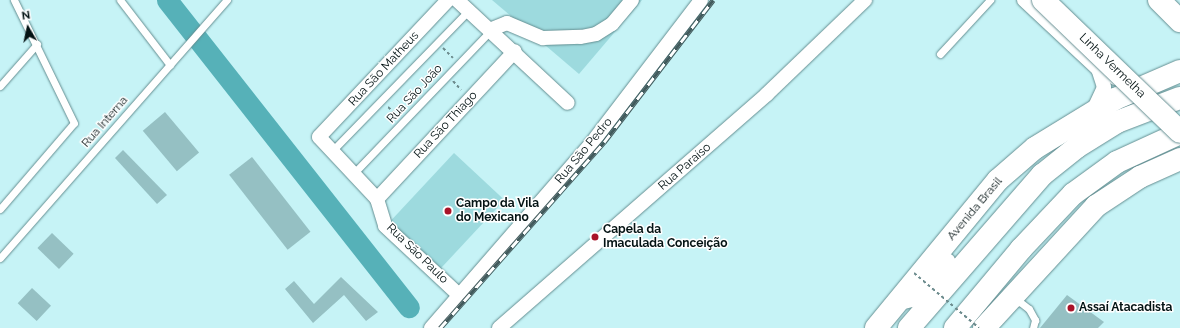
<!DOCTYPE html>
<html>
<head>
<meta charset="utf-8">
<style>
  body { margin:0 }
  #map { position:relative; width:1180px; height:328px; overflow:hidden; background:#c6f3f6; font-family:Raleway,sans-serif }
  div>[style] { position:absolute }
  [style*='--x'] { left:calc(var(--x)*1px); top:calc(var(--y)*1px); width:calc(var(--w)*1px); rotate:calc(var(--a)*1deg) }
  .green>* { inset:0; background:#9ddade; transform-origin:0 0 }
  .river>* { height:21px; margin:-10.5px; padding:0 10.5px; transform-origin:10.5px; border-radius:10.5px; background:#56b1b8 }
  .building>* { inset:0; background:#95c0c3; transform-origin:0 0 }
  .path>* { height:2px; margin-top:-1px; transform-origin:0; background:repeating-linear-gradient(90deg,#6c8b8d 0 3px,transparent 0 6px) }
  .roads { filter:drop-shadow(0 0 1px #648e91) drop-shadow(0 0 1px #648e91) }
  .service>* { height:7px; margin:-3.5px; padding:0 3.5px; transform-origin:3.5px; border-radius:3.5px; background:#fff }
  .minor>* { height:14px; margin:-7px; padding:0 7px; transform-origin:7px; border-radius:7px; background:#fff }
  .trunk>* { height:22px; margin:-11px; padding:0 11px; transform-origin:11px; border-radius:11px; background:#fff }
  .motorway>* { height:22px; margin:-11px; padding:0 11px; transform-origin:11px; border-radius:11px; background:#fff }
  .rail>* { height:4.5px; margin-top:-2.25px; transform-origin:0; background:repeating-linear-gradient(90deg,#fff 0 9px,#425a5c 0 18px); box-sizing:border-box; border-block:1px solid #425a5c }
  .path-bridge>* { height:2px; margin-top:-1px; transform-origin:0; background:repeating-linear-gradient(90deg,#6c8b8d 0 3px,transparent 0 6px) }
  .bridges { filter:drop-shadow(0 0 1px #648e91) drop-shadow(0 0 1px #648e91) }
  .motorway-bridge>* { height:22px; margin:-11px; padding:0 11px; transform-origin:11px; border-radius:11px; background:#fff }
  .dots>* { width:11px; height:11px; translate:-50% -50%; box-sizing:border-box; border:2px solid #fff; border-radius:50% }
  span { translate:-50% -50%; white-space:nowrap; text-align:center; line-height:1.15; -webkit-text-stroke:3px #fff; paint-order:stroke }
  .street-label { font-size:12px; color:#041314 }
  .poi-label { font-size:12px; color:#041314; font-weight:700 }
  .left { translate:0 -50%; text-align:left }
  .north { position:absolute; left:8px; top:8px; width:40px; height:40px; -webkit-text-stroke:3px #fff; paint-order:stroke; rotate:351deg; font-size:11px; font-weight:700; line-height:16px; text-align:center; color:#041314 }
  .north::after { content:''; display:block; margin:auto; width:14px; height:18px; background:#041314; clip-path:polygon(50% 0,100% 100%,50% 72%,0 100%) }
</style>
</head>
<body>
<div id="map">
  <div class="green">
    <div style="clip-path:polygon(492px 0,642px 0,579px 74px)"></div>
    <div style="left:454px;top:153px;width:69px;height:94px;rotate:43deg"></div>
  </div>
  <div class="river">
    <div style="--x:167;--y:0;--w:391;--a:51.8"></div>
  </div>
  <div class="building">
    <div style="left:165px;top:112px;width:53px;height:29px;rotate:50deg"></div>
    <div style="clip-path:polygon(123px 150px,167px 195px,157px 204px,115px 158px)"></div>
    <div style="left:252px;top:157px;width:95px;height:29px;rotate:52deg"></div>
    <div style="left:52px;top:233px;width:30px;height:21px;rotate:44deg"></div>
    <div style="clip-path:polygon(341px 277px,378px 312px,366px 321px,344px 295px,313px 323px,285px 289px,294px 281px,314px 304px)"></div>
    <div style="left:32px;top:288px;width:26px;height:21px;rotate:43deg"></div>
    <div style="clip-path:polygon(1067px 295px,1104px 322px,1098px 328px,1040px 328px)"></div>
  </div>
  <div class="path">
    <div style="--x:443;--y:48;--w:14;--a:45"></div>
    <div style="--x:453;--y:81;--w:12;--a:48"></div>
    <div style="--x:388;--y:107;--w:12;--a:42"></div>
  </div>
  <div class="roads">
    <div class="service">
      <div style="--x:120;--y:0;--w:82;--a:52.4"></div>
      <div style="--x:940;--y:54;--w:74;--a:-47.2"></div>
      <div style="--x:0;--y:86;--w:56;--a:-48.6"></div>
      <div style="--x:332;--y:151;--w:197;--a:-45.8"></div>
      <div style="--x:354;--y:173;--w:199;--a:-46.2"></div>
      <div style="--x:0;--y:209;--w:113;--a:-49.3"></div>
      <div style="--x:74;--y:123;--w:137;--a:-116"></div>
      <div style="--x:0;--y:258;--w:344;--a:-48.7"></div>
      <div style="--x:1013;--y:303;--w:7;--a:-8"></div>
      <div style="--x:1020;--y:302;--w:11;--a:38"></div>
      <div style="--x:1029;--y:309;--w:13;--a:61"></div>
      <div style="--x:1035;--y:320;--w:8;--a:104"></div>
    </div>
    <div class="minor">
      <div style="--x:448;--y:0;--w:188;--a:133.3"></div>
      <div style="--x:319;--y:137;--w:85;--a:46.9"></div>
      <div style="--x:377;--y:199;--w:28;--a:73"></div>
      <div style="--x:385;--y:226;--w:101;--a:43"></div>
      <div style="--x:457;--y:0;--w:151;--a:42.9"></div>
      <div style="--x:1024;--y:0;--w:101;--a:43"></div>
      <div style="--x:1098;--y:69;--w:19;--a:28"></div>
      <div style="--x:492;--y:29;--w:16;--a:-22"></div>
      <div style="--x:507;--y:23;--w:39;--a:23"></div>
      <div style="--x:543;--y:38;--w:38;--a:-2"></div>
      <div style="--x:581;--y:37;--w:15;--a:-11"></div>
      <div style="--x:596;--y:34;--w:19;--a:-32"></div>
      <div style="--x:612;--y:24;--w:31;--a:-50"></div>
      <div style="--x:1093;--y:111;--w:26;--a:-65"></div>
      <div style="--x:1104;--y:87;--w:19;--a:-108"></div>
      <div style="--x:377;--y:199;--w:202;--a:-47"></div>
      <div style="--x:431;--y:328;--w:244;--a:-49"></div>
      <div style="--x:591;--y:144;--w:181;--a:-52.6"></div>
      <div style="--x:499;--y:328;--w:356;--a:-41.1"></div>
      <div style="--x:767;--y:94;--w:136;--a:-43.8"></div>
    </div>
    <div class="trunk">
      <div style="--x:876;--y:328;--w:192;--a:-50.5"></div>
      <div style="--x:998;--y:180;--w:49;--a:-40.9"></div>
      <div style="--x:1035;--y:148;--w:94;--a:-31.5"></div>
      <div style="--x:1115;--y:99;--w:71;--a:-23.3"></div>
      <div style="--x:984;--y:328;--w:166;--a:-47.4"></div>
      <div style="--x:1096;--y:206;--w:53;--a:-33.4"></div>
      <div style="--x:1140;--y:177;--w:44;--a:-24.2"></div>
    </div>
    <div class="motorway">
      <div style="--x:1159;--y:0;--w:30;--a:45"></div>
      <div style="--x:903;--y:298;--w:13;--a:-13"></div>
      <div style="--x:916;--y:295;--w:43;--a:-47.8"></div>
      <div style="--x:909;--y:328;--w:203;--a:-49"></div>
      <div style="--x:1042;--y:175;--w:45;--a:-38.7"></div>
      <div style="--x:1077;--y:147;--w:47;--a:-32"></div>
      <div style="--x:1117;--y:122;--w:67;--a:-20.9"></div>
      <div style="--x:955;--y:328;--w:103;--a:-50.1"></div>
      <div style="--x:1021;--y:249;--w:76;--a:-46.6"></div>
      <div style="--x:1073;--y:194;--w:54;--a:-36"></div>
      <div style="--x:1117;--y:162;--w:69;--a:-24.7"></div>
    </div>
  </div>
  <div class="rail">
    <div style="--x:440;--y:328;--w:248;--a:-48.6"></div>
    <div style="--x:604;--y:142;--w:179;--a:-52.5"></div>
  </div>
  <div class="path-bridge">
    <div style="--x:914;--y:273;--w:85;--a:40.2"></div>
  </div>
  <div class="bridges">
    <div class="motorway-bridge">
      <div style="--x:1043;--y:0;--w:190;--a:43.9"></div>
    </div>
  </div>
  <div class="dots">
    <div style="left:448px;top:211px;background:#a91328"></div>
    <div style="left:595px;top:237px;background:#a91328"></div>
    <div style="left:1071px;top:308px;background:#a91328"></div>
  </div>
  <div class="street-label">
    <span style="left:1112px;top:66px;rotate:44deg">Linha Vermelha</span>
    <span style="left:384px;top:69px;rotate:-47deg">Rua São Matheus</span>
    <span style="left:415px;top:94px;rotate:-47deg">Rua São João</span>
    <span style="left:105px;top:122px;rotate:-49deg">Rua Interna</span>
    <span style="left:446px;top:125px;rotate:-47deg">Rua São Thiago</span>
    <span style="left:584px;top:151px;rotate:-50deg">Rua São Pedro</span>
    <span style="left:685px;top:167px;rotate:-41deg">Rua Paraíso</span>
    <span style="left:975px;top:209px;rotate:-50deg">Avenida Brasil</span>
    <span style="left:417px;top:254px;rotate:44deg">Rua São Paulo</span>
  </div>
  <div class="poi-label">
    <span class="left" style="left:456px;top:211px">Campo da Vila<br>do Mexicano</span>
    <span class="left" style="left:603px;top:237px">Capela da<br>Imaculada Conceição</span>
    <span class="left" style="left:1079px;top:308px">Assaí Atacadista</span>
  </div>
  <div class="north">N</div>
</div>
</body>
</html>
